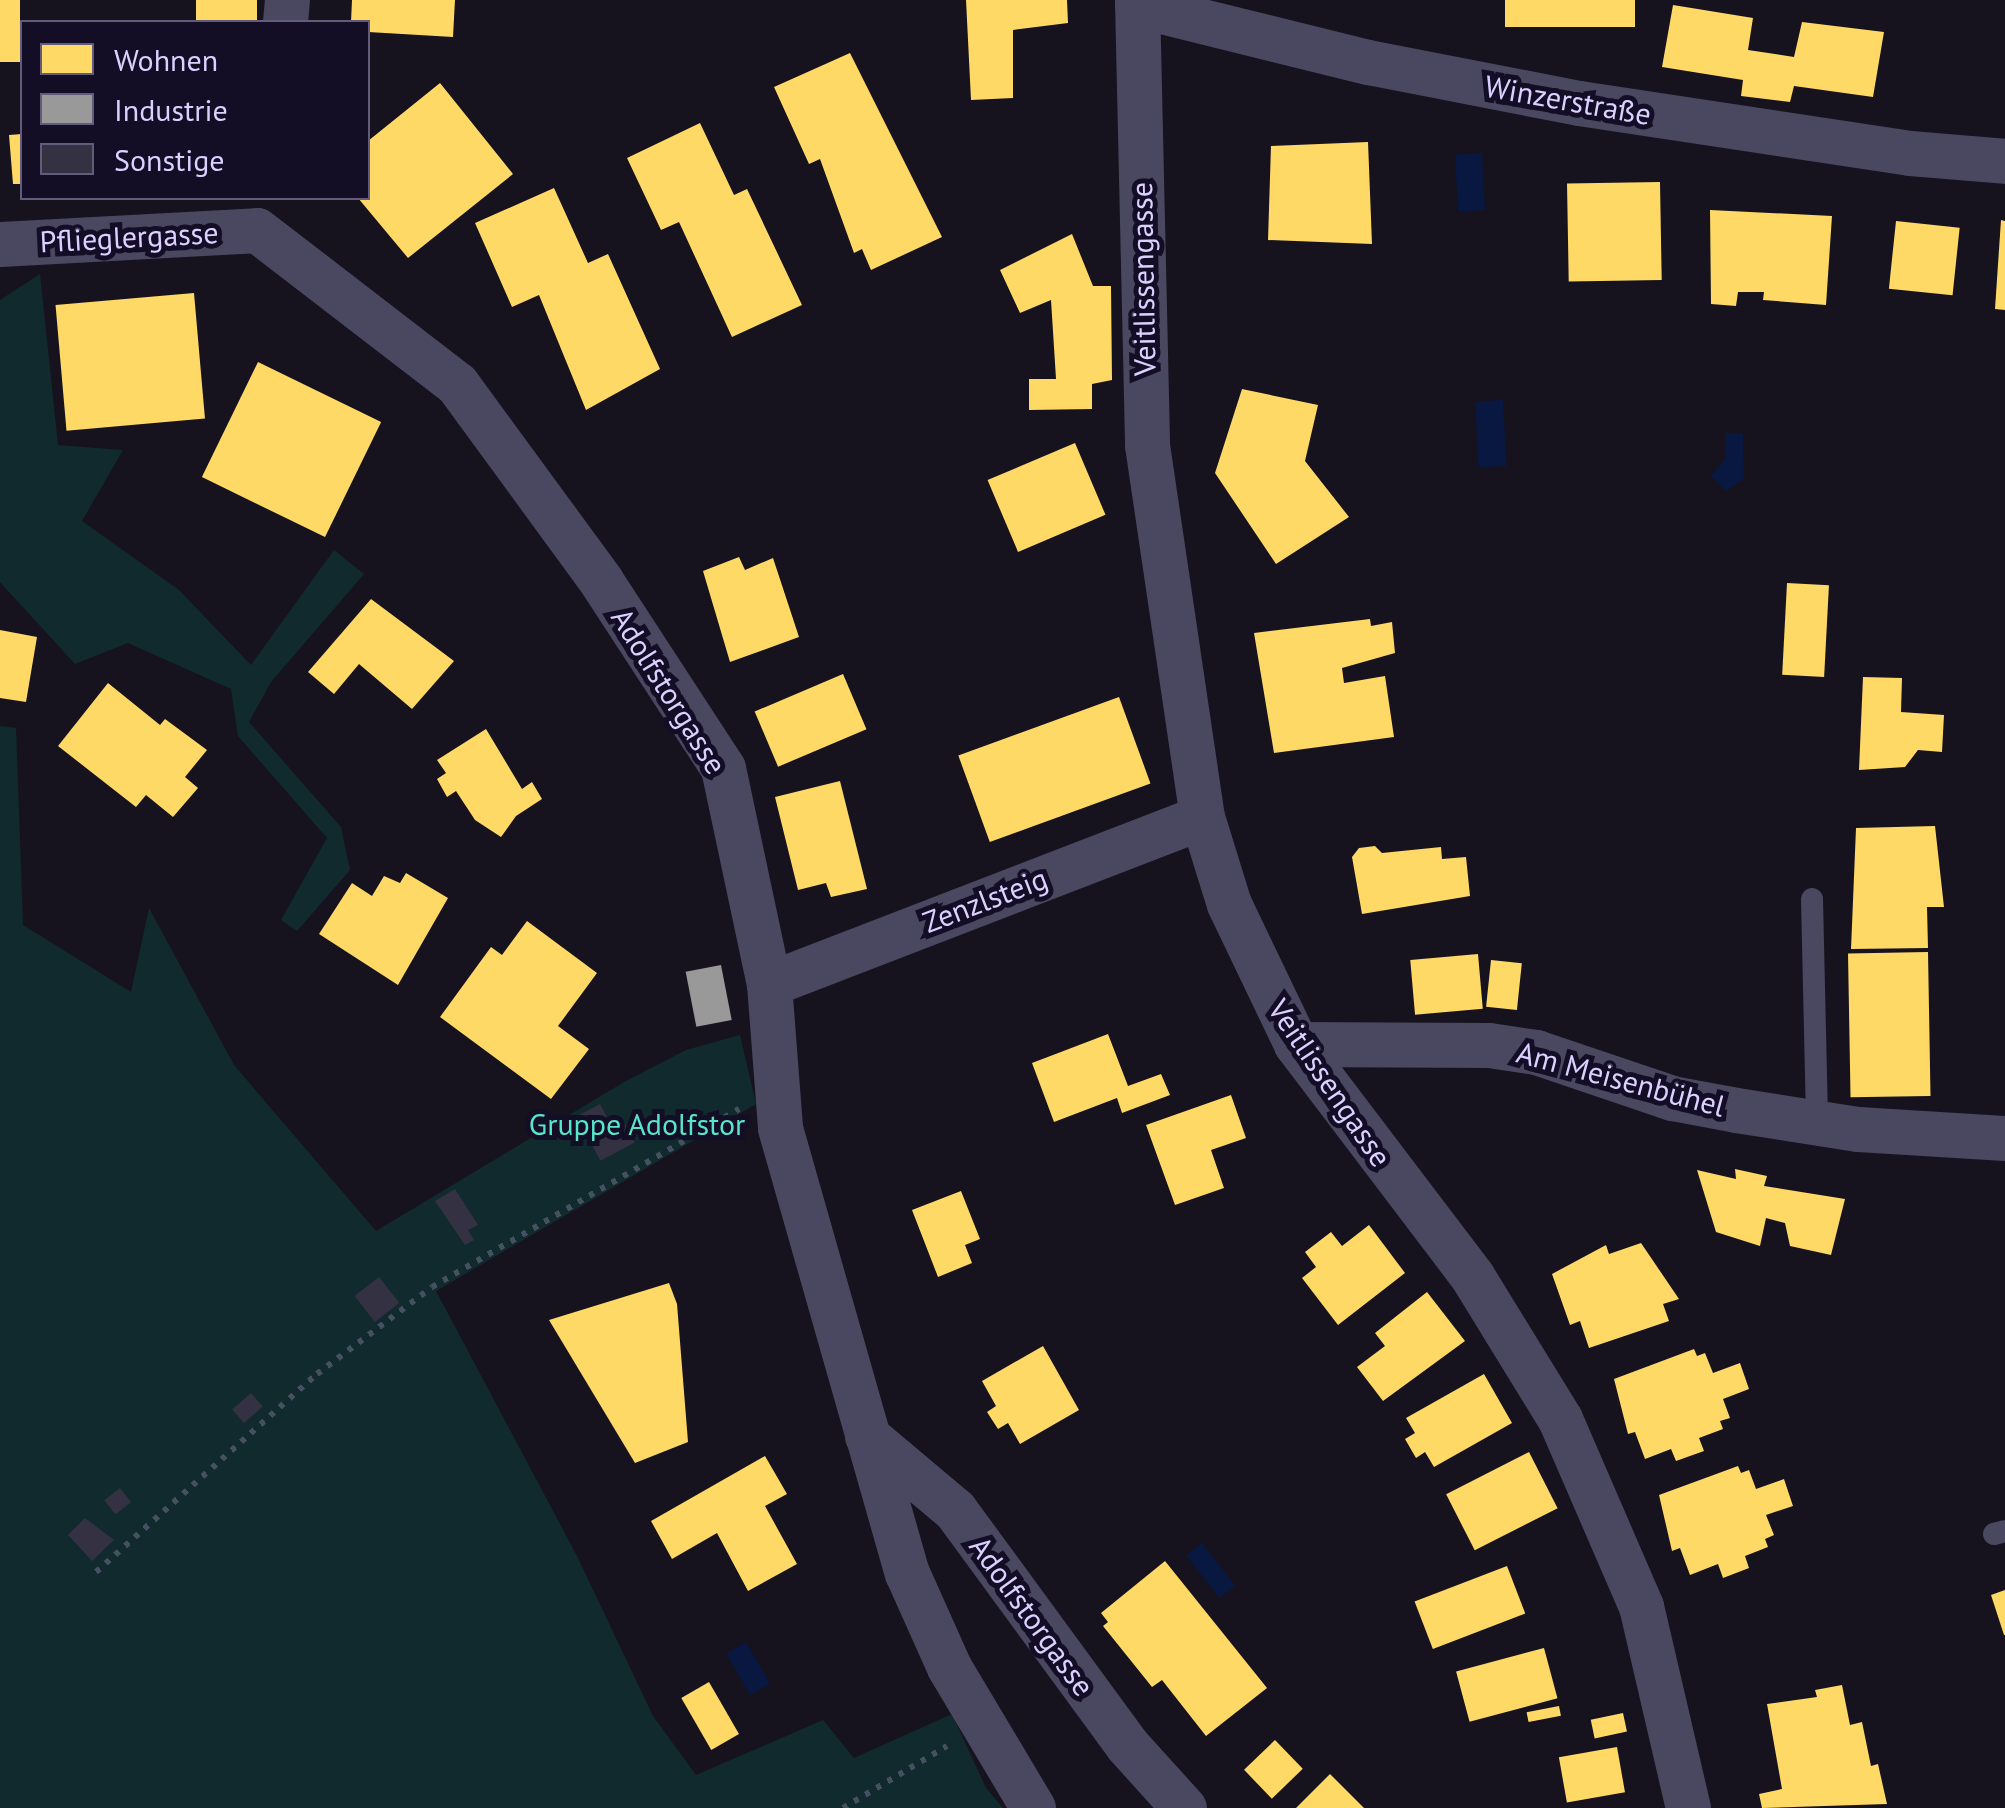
<!DOCTYPE html>
<html>
<head>
<meta charset="utf-8">
<style>
  body { margin:0 }
  #map { position:relative; width:2005px; height:1808px; overflow:hidden; background:#16131f; font-family:"PT Sans",sans-serif }
  div>[style] { position:absolute }
  [style*='--x'] { left:calc(var(--x)*1px); top:calc(var(--y)*1px); width:calc(var(--w)*1px); rotate:calc(var(--a)*1deg) }
  .green>* { inset:0; background:#112a2d }
  .water>* { inset:0; background:#081841; transform-origin:0 0 }
  .homes>* { inset:0; background:#ffd966; transform-origin:0 0 }
  .industry>* { inset:0; background:#999; transform-origin:0 0 }
  .building>* { inset:0; background:#343142; transform-origin:0 0 }
  .path>* { height:6px; margin-top:-3px; transform-origin:0; background:repeating-linear-gradient(90deg,#455160 0 5px,transparent 0 13px) }
  .service>* { height:22px; margin:-11px; padding:0 11px; transform-origin:11px; border-radius:11px; background:#4a4760 }
  .minor>* { height:45px; margin:-22.5px; padding:0 22.5px; transform-origin:22.5px; border-radius:22.5px; background:#4a4760 }
  span { translate:-50% -50%; white-space:nowrap; text-align:center; line-height:1.15; -webkit-text-stroke:10px #130d25; paint-order:stroke }
  .street-label { font-size:30px; color:#dad1ff }
  .park-label { font-size:30px; color:#58e5cc }
  .legend { position:absolute; left:20px; top:20px; width:350px; height:180px; box-sizing:border-box; background:#130d25; border:2px solid #635b7c; margin:0; padding:12px 18px; list-style:none; font-size:30px; color:#dad1ff }
  .legend li { display:flex; align-items:center; gap:20px; height:50px }
  .legend b { width:50px; border:2px solid #635b7c }
</style>
</head>
<body>
<div id="map">
  <div class="green">
    <div style="clip-path:polygon(40px 274px,58px 445px,123px 450px,82px 521px,179px 590px,251px 665px,334px 550px,364px 574px,271px 682px,249px 722px,341px 827px,350px 870px,297px 931px,281px 920px,327px 838px,238px 736px,231px 689px,128px 643px,75px 664px,0 582px,0 300px)"></div>
    <div style="clip-path:polygon(0 726px,16px 728px,23px 925px,131px 992px,149px 908px,234px 1065px,376px 1231px,624px 1082px,686px 1050px,740px 1035px,756px 1104px,436px 1291px,577px 1556px,653px 1716px,696px 1775px,823px 1720px,854px 1758px,952px 1714px,986px 1788px,1003px 1808px,0 1808px)"></div>
  </div>
  <div class="water">
    <div style="left:1482px;top:153px;width:57px;height:27px;rotate:87deg"></div>
    <div style="left:1503px;top:400px;width:66px;height:28px;rotate:87deg"></div>
    <div style="clip-path:polygon(1725px 433px,1743px 433px,1744px 479px,1726px 491px,1711px 476px,1725px 459px)"></div>
    <div style="left:1202px;top:1543px;width:54px;height:20px;rotate:52deg"></div>
    <div style="left:746px;top:1642px;width:48px;height:23px;rotate:60deg"></div>
  </div>
  <div class="homes">
    <div style="left:0;top:0;width:20px;height:62px"></div>
    <div style="left:196px;top:0;width:61px;height:22px"></div>
    <div style="clip-path:polygon(352px 0,455px 0,453px 37px,368px 32px,368px 22px,351px 22px)"></div>
    <div style="clip-path:polygon(966px 0,1067px 0,1068px 23px,1013px 30px,1013px 98px,971px 100px)"></div>
    <div style="left:1505px;top:0;width:130px;height:27px"></div>
    <div style="clip-path:polygon(1673px 5px,1753px 18px,1748px 50px,1794px 57px,1802px 22px,1884px 32px,1873px 97px,1794px 86px,1790px 102px,1741px 96px,1743px 80px,1662px 67px)"></div>
    <div style="clip-path:polygon(850px 53px,942px 237px,871px 270px,862px 249px,854px 253px,820px 159px,809px 164px,774px 87px)"></div>
    <div style="clip-path:polygon(440px 83px,513px 174px,408px 258px,358px 198px,368px 198px,368px 141px)"></div>
    <div style="clip-path:polygon(700px 123px,734px 195px,747px 189px,802px 305px,732px 337px,679px 222px,661px 230px,627px 158px)"></div>
    <div style="clip-path:polygon(22px 134px,22px 184px,13px 184px,9px 135px)"></div>
    <div style="clip-path:polygon(1368px 142px,1372px 244px,1268px 240px,1271px 146px)"></div>
    <div style="left:1660px;top:182px;width:98px;height:93px;rotate:89deg"></div>
    <div style="clip-path:polygon(554px 188px,588px 263px,608px 254px,660px 369px,586px 410px,539px 295px,512px 307px,475px 223px)"></div>
    <div style="clip-path:polygon(1710px 210px,1832px 216px,1826px 305px,1763px 300px,1764px 292px,1738px 292px,1736px 306px,1711px 304px)"></div>
    <div style="clip-path:polygon(2001px 220px,2005px 221px,2005px 310px,1995px 309px)"></div>
    <div style="left:1896px;top:221px;width:64px;height:68px;rotate:6deg"></div>
    <div style="clip-path:polygon(1072px 234px,1093px 286px,1111px 286px,1112px 380px,1092px 384px,1092px 409px,1029px 410px,1029px 379px,1056px 379px,1051px 300px,1020px 313px,1000px 270px)"></div>
    <div style="left:194px;top:293px;width:126px;height:139px;rotate:85deg"></div>
    <div style="left:258px;top:362px;width:137px;height:128px;rotate:26deg"></div>
    <div style="clip-path:polygon(1242px 389px,1318px 405px,1305px 461px,1349px 517px,1276px 564px,1215px 473px)"></div>
    <div style="left:1075px;top:443px;width:78px;height:95px;rotate:67deg"></div>
    <div style="clip-path:polygon(739px 557px,745px 570px,773px 558px,799px 637px,730px 662px,703px 571px)"></div>
    <div style="left:1787px;top:583px;width:42px;height:92px;rotate:3deg"></div>
    <div style="clip-path:polygon(371px 599px,454px 661px,412px 709px,359px 664px,334px 694px,308px 672px)"></div>
    <div style="clip-path:polygon(1370px 619px,1371px 626px,1392px 622px,1395px 653px,1342px 668px,1344px 683px,1385px 676px,1394px 737px,1274px 753px,1254px 633px)"></div>
    <div style="clip-path:polygon(0 630px,37px 637px,26px 702px,0 698px)"></div>
    <div style="left:843px;top:674px;width:60px;height:96px;rotate:67deg"></div>
    <div style="clip-path:polygon(1863px 677px,1902px 678px,1901px 712px,1944px 715px,1942px 752px,1918px 750px,1905px 767px,1859px 770px)"></div>
    <div style="clip-path:polygon(108px 683px,160px 725px,165px 719px,207px 750px,185px 777px,198px 788px,173px 817px,146px 795px,136px 807px,58px 746px)"></div>
    <div style="left:1119px;top:697px;width:92px;height:171px;rotate:70deg"></div>
    <div style="clip-path:polygon(486px 729px,522px 789px,532px 782px,542px 799px,516px 816px,501px 837px,475px 820px,456px 791px,447px 797px,437px 779px,446px 773px,437px 760px)"></div>
    <div style="clip-path:polygon(840px 781px,867px 889px,831px 897px,826px 883px,798px 890px,775px 797px)"></div>
    <div style="clip-path:polygon(1935px 826px,1944px 907px,1927px 907px,1928px 948px,1851px 949px,1856px 828px)"></div>
    <div style="clip-path:polygon(1375px 846px,1382px 853px,1441px 847px,1442px 859px,1466px 857px,1470px 896px,1362px 914px,1352px 857px,1359px 848px)"></div>
    <div style="clip-path:polygon(406px 873px,448px 898px,398px 985px,319px 934px,352px 883px,372px 896px,384px 876px,400px 883px)"></div>
    <div style="clip-path:polygon(527px 921px,597px 973px,558px 1026px,589px 1049px,551px 1099px,440px 1017px,491px 947px,502px 955px)"></div>
    <div style="left:1928px;top:952px;width:144px;height:80px;rotate:89deg"></div>
    <div style="left:1478px;top:954px;width:55px;height:68px;rotate:85deg"></div>
    <div style="left:1491px;top:960px;width:31px;height:47px;rotate:6deg"></div>
    <div style="clip-path:polygon(1108px 1034px,1128px 1086px,1161px 1074px,1170px 1095px,1122px 1113px,1117px 1098px,1054px 1122px,1032px 1063px)"></div>
    <div style="clip-path:polygon(1231px 1095px,1246px 1138px,1211px 1150px,1224px 1188px,1175px 1205px,1146px 1125px)"></div>
    <div style="clip-path:polygon(1735px 1169px,1767px 1176px,1764px 1186px,1845px 1199px,1831px 1255px,1790px 1246px,1785px 1223px,1766px 1218px,1760px 1246px,1716px 1232px,1697px 1170px,1736px 1179px)"></div>
    <div style="clip-path:polygon(961px 1191px,980px 1239px,965px 1245px,972px 1263px,938px 1277px,912px 1210px)"></div>
    <div style="clip-path:polygon(1369px 1225px,1405px 1273px,1338px 1325px,1302px 1278px,1316px 1267px,1305px 1252px,1331px 1232px,1342px 1246px)"></div>
    <div style="clip-path:polygon(1641px 1243px,1679px 1299px,1663px 1304px,1669px 1321px,1589px 1348px,1580px 1321px,1570px 1325px,1552px 1274px,1606px 1245px,1609px 1254px)"></div>
    <div style="clip-path:polygon(669px 1283px,677px 1304px,688px 1442px,635px 1463px,549px 1320px)"></div>
    <div style="clip-path:polygon(1427px 1292px,1465px 1341px,1383px 1401px,1357px 1367px,1385px 1346px,1375px 1333px)"></div>
    <div style="clip-path:polygon(1043px 1346px,1079px 1410px,1020px 1444px,1008px 1423px,998px 1429px,987px 1412px,996px 1406px,982px 1381px)"></div>
    <div style="clip-path:polygon(1694px 1349px,1697px 1356px,1705px 1353px,1713px 1373px,1740px 1363px,1749px 1389px,1723px 1399px,1730px 1418px,1720px 1421px,1723px 1429px,1699px 1438px,1704px 1451px,1676px 1461px,1671px 1449px,1645px 1459px,1635px 1432px,1628px 1434px,1614px 1379px)"></div>
    <div style="clip-path:polygon(1484px 1374px,1512px 1423px,1434px 1467px,1425px 1452px,1416px 1458px,1405px 1439px,1415px 1433px,1406px 1418px)"></div>
    <div style="left:1529px;top:1452px;width:63px;height:93px;rotate:63deg"></div>
    <div style="clip-path:polygon(765px 1456px,787px 1494px,765px 1506px,797px 1564px,748px 1591px,717px 1533px,672px 1559px,651px 1521px)"></div>
    <div style="clip-path:polygon(1738px 1466px,1741px 1473px,1749px 1470px,1756px 1489px,1784px 1479px,1793px 1506px,1766px 1515px,1774px 1535px,1765px 1539px,1768px 1547px,1745px 1556px,1749px 1568px,1723px 1578px,1718px 1564px,1690px 1575px,1680px 1548px,1672px 1551px,1659px 1495px)"></div>
    <div style="clip-path:polygon(1165px 1561px,1267px 1688px,1206px 1736px,1162px 1680px,1152px 1687px,1103px 1626px,1108px 1622px,1101px 1613px)"></div>
    <div style="left:1507px;top:1566px;width:51px;height:99px;rotate:69deg"></div>
    <div style="clip-path:polygon(2005px 1590px,2005px 1635px,2004px 1635px,1991px 1595px)"></div>
    <div style="left:1544px;top:1648px;width:52px;height:91px;rotate:75deg"></div>
    <div style="left:709px;top:1682px;width:60px;height:32px;rotate:60deg"></div>
    <div style="clip-path:polygon(1842px 1685px,1850px 1725px,1862px 1722px,1871px 1766px,1878px 1764px,1887px 1804px,1762px 1808px,1759px 1794px,1782px 1789px,1767px 1704px,1817px 1697px,1815px 1690px)"></div>
    <div style="left:1559px;top:1706px;width:10px;height:33px;rotate:79deg"></div>
    <div style="left:1623px;top:1713px;width:19px;height:33px;rotate:78deg"></div>
    <div style="left:1275px;top:1740px;width:40px;height:43px;rotate:46deg"></div>
    <div style="left:1617px;top:1747px;width:46px;height:59px;rotate:80deg"></div>
    <div style="clip-path:polygon(1330px 1774px,1364px 1808px,1296px 1808px)"></div>
  </div>
  <div class="industry">
    <div style="left:721px;top:965px;width:56px;height:36px;rotate:79deg"></div>
  </div>
  <div class="building">
    <div style="left:600px;top:1104px;width:15px;height:29px;rotate:62deg"></div>
    <div style="left:625px;top:1124px;width:21px;height:39px;rotate:62deg"></div>
    <div style="clip-path:polygon(455px 1189px,478px 1225px,468px 1230px,474px 1240px,465px 1245px,435px 1201px)"></div>
    <div style="left:379px;top:1277px;width:33px;height:31px;rotate:52deg"></div>
    <div style="left:251px;top:1393px;width:18px;height:25px;rotate:49deg"></div>
    <div style="left:120px;top:1488px;width:18px;height:20px;rotate:52deg"></div>
    <div style="clip-path:polygon(85px 1518px,114px 1540px,92px 1561px,68px 1535px)"></div>
  </div>
  <div class="path">
    <div style="--x:96;--y:1572;--w:297;--a:-41.9"></div>
    <div style="--x:317;--y:1374;--w:144;--a:-37.1"></div>
    <div style="--x:432;--y:1287;--w:355;--a:-30.1"></div>
    <div style="--x:843;--y:1808;--w:121;--a:-30.8"></div>
  </div>
  <div class="service">
    <div style="--x:1812;--y:899;--w:224;--a:88.7"></div>
    <div style="--x:1994;--y:1534;--w:11;--a:-15"></div>
  </div>
  <div class="minor">
    <div style="--x:1137;--y:0;--w:445;--a:88.7"></div>
    <div style="--x:1147;--y:445;--w:376;--a:81.6"></div>
    <div style="--x:1202;--y:817;--w:91;--a:72.8"></div>
    <div style="--x:1229;--y:904;--w:155;--a:64.4"></div>
    <div style="--x:1296;--y:1044;--w:291;--a:52.8"></div>
    <div style="--x:1472;--y:1276;--w:168;--a:58.4"></div>
    <div style="--x:1560;--y:1419;--w:204;--a:66.6"></div>
    <div style="--x:1641;--y:1606;--w:207;--a:76.9"></div>
    <div style="--x:1137;--y:5;--w:238;--a:13.9"></div>
    <div style="--x:1368;--y:62;--w:215;--a:11"></div>
    <div style="--x:1579;--y:103;--w:335;--a:8.6"></div>
    <div style="--x:1910;--y:153;--w:95;--a:4.8"></div>
    <div style="--x:285;--y:22;--w:22;--a:-85"></div>
    <div style="--x:257;--y:230;--w:252;--a:37.6"></div>
    <div style="--x:457;--y:384;--w:244;--a:53.8"></div>
    <div style="--x:601;--y:581;--w:223;--a:56.9"></div>
    <div style="--x:723;--y:768;--w:221;--a:78"></div>
    <div style="--x:769;--y:984;--w:144;--a:85.6"></div>
    <div style="--x:780;--y:1128;--w:463;--a:74.1"></div>
    <div style="--x:907;--y:1573;--w:103;--a:65.9"></div>
    <div style="--x:949;--y:1667;--w:164;--a:59.2"></div>
    <div style="--x:0;--y:244;--w:257;--a:-3.1"></div>
    <div style="--x:769;--y:984;--w:464;--a:-21.1"></div>
    <div style="--x:1296;--y:1044;--w:193;--a:0.3"></div>
    <div style="--x:1489;--y:1045;--w:48;--a:8.5"></div>
    <div style="--x:1536;--y:1052;--w:144;--a:18.7"></div>
    <div style="--x:1672;--y:1098;--w:65;--a:10.6"></div>
    <div style="--x:1736;--y:1110;--w:123;--a:8.9"></div>
    <div style="--x:1858;--y:1129;--w:147;--a:3.5"></div>
    <div style="--x:867;--y:1436;--w:115;--a:40.1"></div>
    <div style="--x:955;--y:1510;--w:291;--a:53.8"></div>
    <div style="--x:1127;--y:1745;--w:85;--a:47.9"></div>
  </div>
  <div class="street-label">
    <span style="left:1568px;top:100px;rotate:10deg">Winzerstraße</span>
    <span style="left:129px;top:237px;rotate:-3deg">Pflieglergasse</span>
    <span style="left:1143px;top:279px;rotate:-91deg">Veitlissengasse</span>
    <span style="left:669px;top:691px;rotate:58deg">Adolfstorgasse</span>
    <span style="left:985px;top:900px;rotate:-21deg">Zenzlsteig</span>
    <span style="left:1621px;top:1079px;rotate:15deg">Am Meisenbühel</span>
    <span style="left:1330px;top:1083px;rotate:56deg">Veitlissengasse</span>
    <span style="left:1032px;top:1616px;rotate:54deg">Adolfstorgasse</span>
  </div>
  <div class="park-label">
    <span style="left:637px;top:1124px">Gruppe Adolfstor</span>
  </div>
  <ul class="legend">
  <li><b style="height:28px;background:#ffd966"></b>Wohnen</li>
  <li><b style="height:28px;background:#999"></b>Industrie</li>
  <li><b style="height:28px;background:#343142"></b>Sonstige</li>
  </ul>
</div>
</body>
</html>
